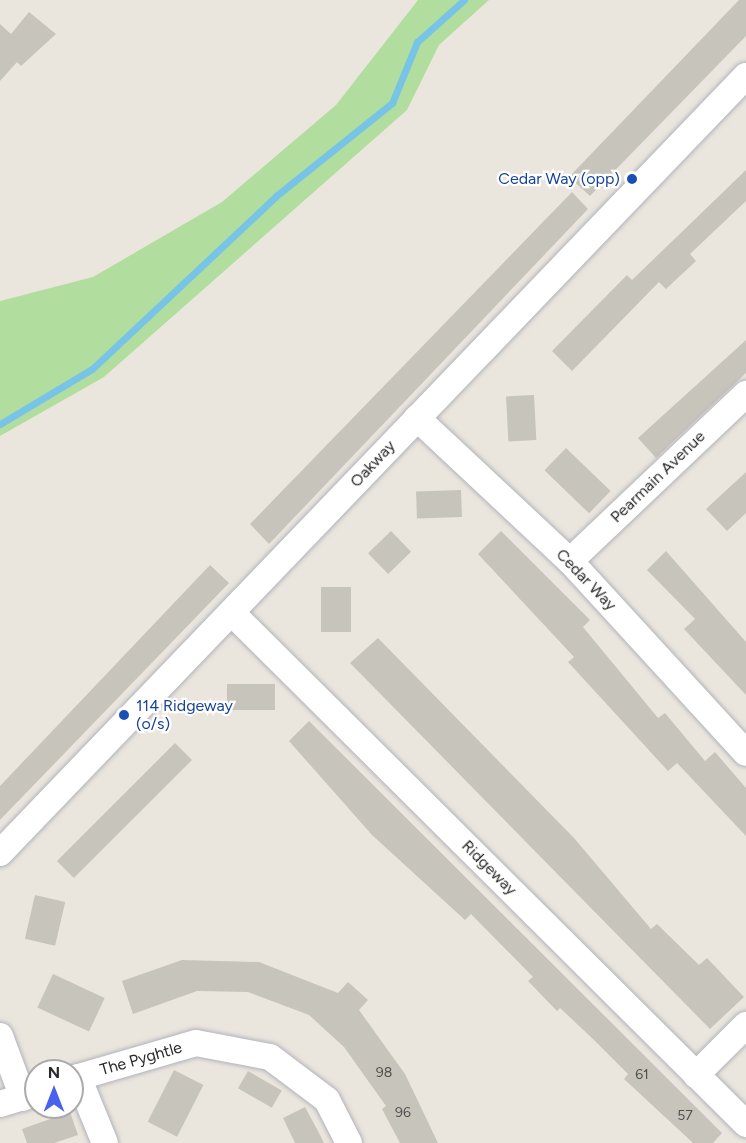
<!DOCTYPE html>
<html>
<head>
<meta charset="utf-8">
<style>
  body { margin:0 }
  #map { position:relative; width:746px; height:1143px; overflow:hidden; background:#ebe6dd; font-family:Figtree,sans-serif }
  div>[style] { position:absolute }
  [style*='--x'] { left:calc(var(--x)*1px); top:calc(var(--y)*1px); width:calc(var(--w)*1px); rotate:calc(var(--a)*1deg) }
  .green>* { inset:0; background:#b1de9e }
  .stream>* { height:7px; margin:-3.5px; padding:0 3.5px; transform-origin:3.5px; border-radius:3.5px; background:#78c4e6 }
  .building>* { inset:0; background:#c7c4bc; transform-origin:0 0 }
  .roads { filter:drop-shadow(0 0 2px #b1b3bd) drop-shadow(0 0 2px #b1b3bd) }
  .minor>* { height:26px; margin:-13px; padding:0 13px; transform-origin:13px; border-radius:13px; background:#fff }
  .dots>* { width:16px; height:16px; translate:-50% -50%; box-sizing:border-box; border:3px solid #fff; border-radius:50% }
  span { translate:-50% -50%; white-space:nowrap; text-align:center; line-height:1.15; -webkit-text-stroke:4.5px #fff; paint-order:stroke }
  .number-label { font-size:14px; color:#51504e }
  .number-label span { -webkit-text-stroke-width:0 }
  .transit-label { font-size:16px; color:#164399 }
  .right { translate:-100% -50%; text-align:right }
  .left { translate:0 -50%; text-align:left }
  .street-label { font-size:16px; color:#2a2a2a }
  .north { position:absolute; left:24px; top:1059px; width:60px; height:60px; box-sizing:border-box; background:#fff; border:2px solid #aaa; border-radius:50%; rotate:0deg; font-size:16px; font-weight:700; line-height:24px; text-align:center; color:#2a2a2a }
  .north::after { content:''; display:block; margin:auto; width:21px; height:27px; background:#4961ed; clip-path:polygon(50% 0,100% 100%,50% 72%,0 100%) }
</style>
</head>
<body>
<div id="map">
  <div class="green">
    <div style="clip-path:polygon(418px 0,489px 0,439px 45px,407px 110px,104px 377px,0 436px,0 301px,93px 277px,222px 202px,336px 105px)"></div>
  </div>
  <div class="stream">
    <div style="--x:0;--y:424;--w:107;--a:-30.9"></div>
    <div style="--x:92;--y:369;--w:253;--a:-43.2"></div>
    <div style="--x:276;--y:196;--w:149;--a:-38.7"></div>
    <div style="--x:392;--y:103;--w:66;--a:-67.7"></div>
    <div style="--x:417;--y:42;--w:63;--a:-41.8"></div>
  </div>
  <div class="building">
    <div style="clip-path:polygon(739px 0,746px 0,746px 36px,590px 196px,569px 177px)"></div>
    <div style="clip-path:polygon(29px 12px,56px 34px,21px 66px,17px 62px,0 81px,0 24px,11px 34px)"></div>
    <div style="clip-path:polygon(746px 170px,746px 201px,690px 254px,696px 261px,666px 289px,659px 282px,572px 371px,552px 351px,627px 275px,632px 280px)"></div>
    <div style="clip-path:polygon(572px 192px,588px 209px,269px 544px,250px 524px)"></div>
    <div style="clip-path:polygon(746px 340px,746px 373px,656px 458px,638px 438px)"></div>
    <div style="left:534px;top:395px;width:45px;height:28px;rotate:87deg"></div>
    <div style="left:566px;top:448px;width:62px;height:31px;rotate:44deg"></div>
    <div style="clip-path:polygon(746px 472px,746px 513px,727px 531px,706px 509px)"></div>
    <div style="left:461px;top:490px;width:27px;height:45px;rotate:88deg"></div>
    <div style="left:391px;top:531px;width:29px;height:32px;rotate:46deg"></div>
    <div style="clip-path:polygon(501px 531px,590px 620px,583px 627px,658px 718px,665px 713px,705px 761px,715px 752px,746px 788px,746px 836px,677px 763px,668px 771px,568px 662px,574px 657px,478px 554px)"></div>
    <div style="clip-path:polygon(666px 551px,746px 642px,746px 695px,684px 629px,695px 619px,647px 570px)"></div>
    <div style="clip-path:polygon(210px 565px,229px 583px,0 820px,0 786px)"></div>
    <div style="left:321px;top:587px;width:30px;height:45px"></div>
    <div style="clip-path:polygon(378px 638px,574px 838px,651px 929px,657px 924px,699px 965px,707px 958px,744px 997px,710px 1029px,350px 663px)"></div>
    <div style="left:227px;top:684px;width:48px;height:26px"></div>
    <div style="clip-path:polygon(309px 721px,722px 1133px,713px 1143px,693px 1143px,624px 1079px,628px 1074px,594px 1040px,560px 1008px,557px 1011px,528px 981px,533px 977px,471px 914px,465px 920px,372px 835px,289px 741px)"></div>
    <div style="left:175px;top:743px;width:24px;height:167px;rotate:45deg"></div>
    <div style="left:35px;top:895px;width:31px;height:45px;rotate:13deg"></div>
    <div style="clip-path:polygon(182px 960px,259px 962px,338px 993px,348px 982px,368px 1000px,359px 1010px,405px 1074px,438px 1143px,400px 1143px,382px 1109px,386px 1106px,344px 1047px,309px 1015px,248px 992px,197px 991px,133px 1014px,122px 981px)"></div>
    <div style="left:53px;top:974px;width:57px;height:37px;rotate:25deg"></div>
    <div style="left:174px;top:1070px;width:33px;height:58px;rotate:27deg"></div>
    <div style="left:248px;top:1071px;width:39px;height:20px;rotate:30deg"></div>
    <div style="clip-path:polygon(305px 1107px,317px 1129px,324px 1143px,295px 1143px,283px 1118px)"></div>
    <div style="clip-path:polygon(70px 1112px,78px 1135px,54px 1143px,27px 1143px,22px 1129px)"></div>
  </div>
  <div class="roads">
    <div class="minor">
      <div style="--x:417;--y:418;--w:209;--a:43.1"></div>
      <div style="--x:570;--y:561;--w:260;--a:47.5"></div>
      <div style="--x:570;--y:561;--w:243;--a:-43.5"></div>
      <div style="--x:232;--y:613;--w:725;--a:44.83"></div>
      <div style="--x:0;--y:853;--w:1077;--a:-46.17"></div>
      <div style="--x:0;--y:1036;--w:66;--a:69.6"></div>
      <div style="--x:696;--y:1075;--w:71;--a:-45"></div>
      <div style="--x:78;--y:1077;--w:71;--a:67.8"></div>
      <div style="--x:72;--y:1079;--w:129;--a:-16.2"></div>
      <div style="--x:196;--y:1043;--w:75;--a:10.7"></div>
      <div style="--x:270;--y:1057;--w:71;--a:37"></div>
      <div style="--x:327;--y:1100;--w:48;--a:62.9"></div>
      <div style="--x:0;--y:1104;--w:38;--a:-17"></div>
    </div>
  </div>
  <div class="dots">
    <div style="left:632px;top:179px;background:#1a4fb4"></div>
    <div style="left:124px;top:715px;background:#1a4fb4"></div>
  </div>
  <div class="number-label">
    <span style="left:384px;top:1073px">98</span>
    <span style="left:642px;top:1075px">61</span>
    <span style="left:403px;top:1113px">96</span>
    <span style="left:685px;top:1116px">57</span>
  </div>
  <div class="transit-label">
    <span class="right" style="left:620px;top:179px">Cedar Way (opp)</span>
    <span class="left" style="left:136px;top:715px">114 Ridgeway<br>(o/s)</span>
  </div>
  <div class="street-label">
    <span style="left:373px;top:464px;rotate:-47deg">Oakway</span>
    <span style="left:658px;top:477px;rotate:-44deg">Pearmain Avenue</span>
    <span style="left:586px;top:580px;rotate:46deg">Cedar Way</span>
    <span style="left:489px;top:868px;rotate:45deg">Ridgeway</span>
    <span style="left:141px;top:1059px;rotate:-16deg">The Pyghtle</span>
  </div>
  <div class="north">N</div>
</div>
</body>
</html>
